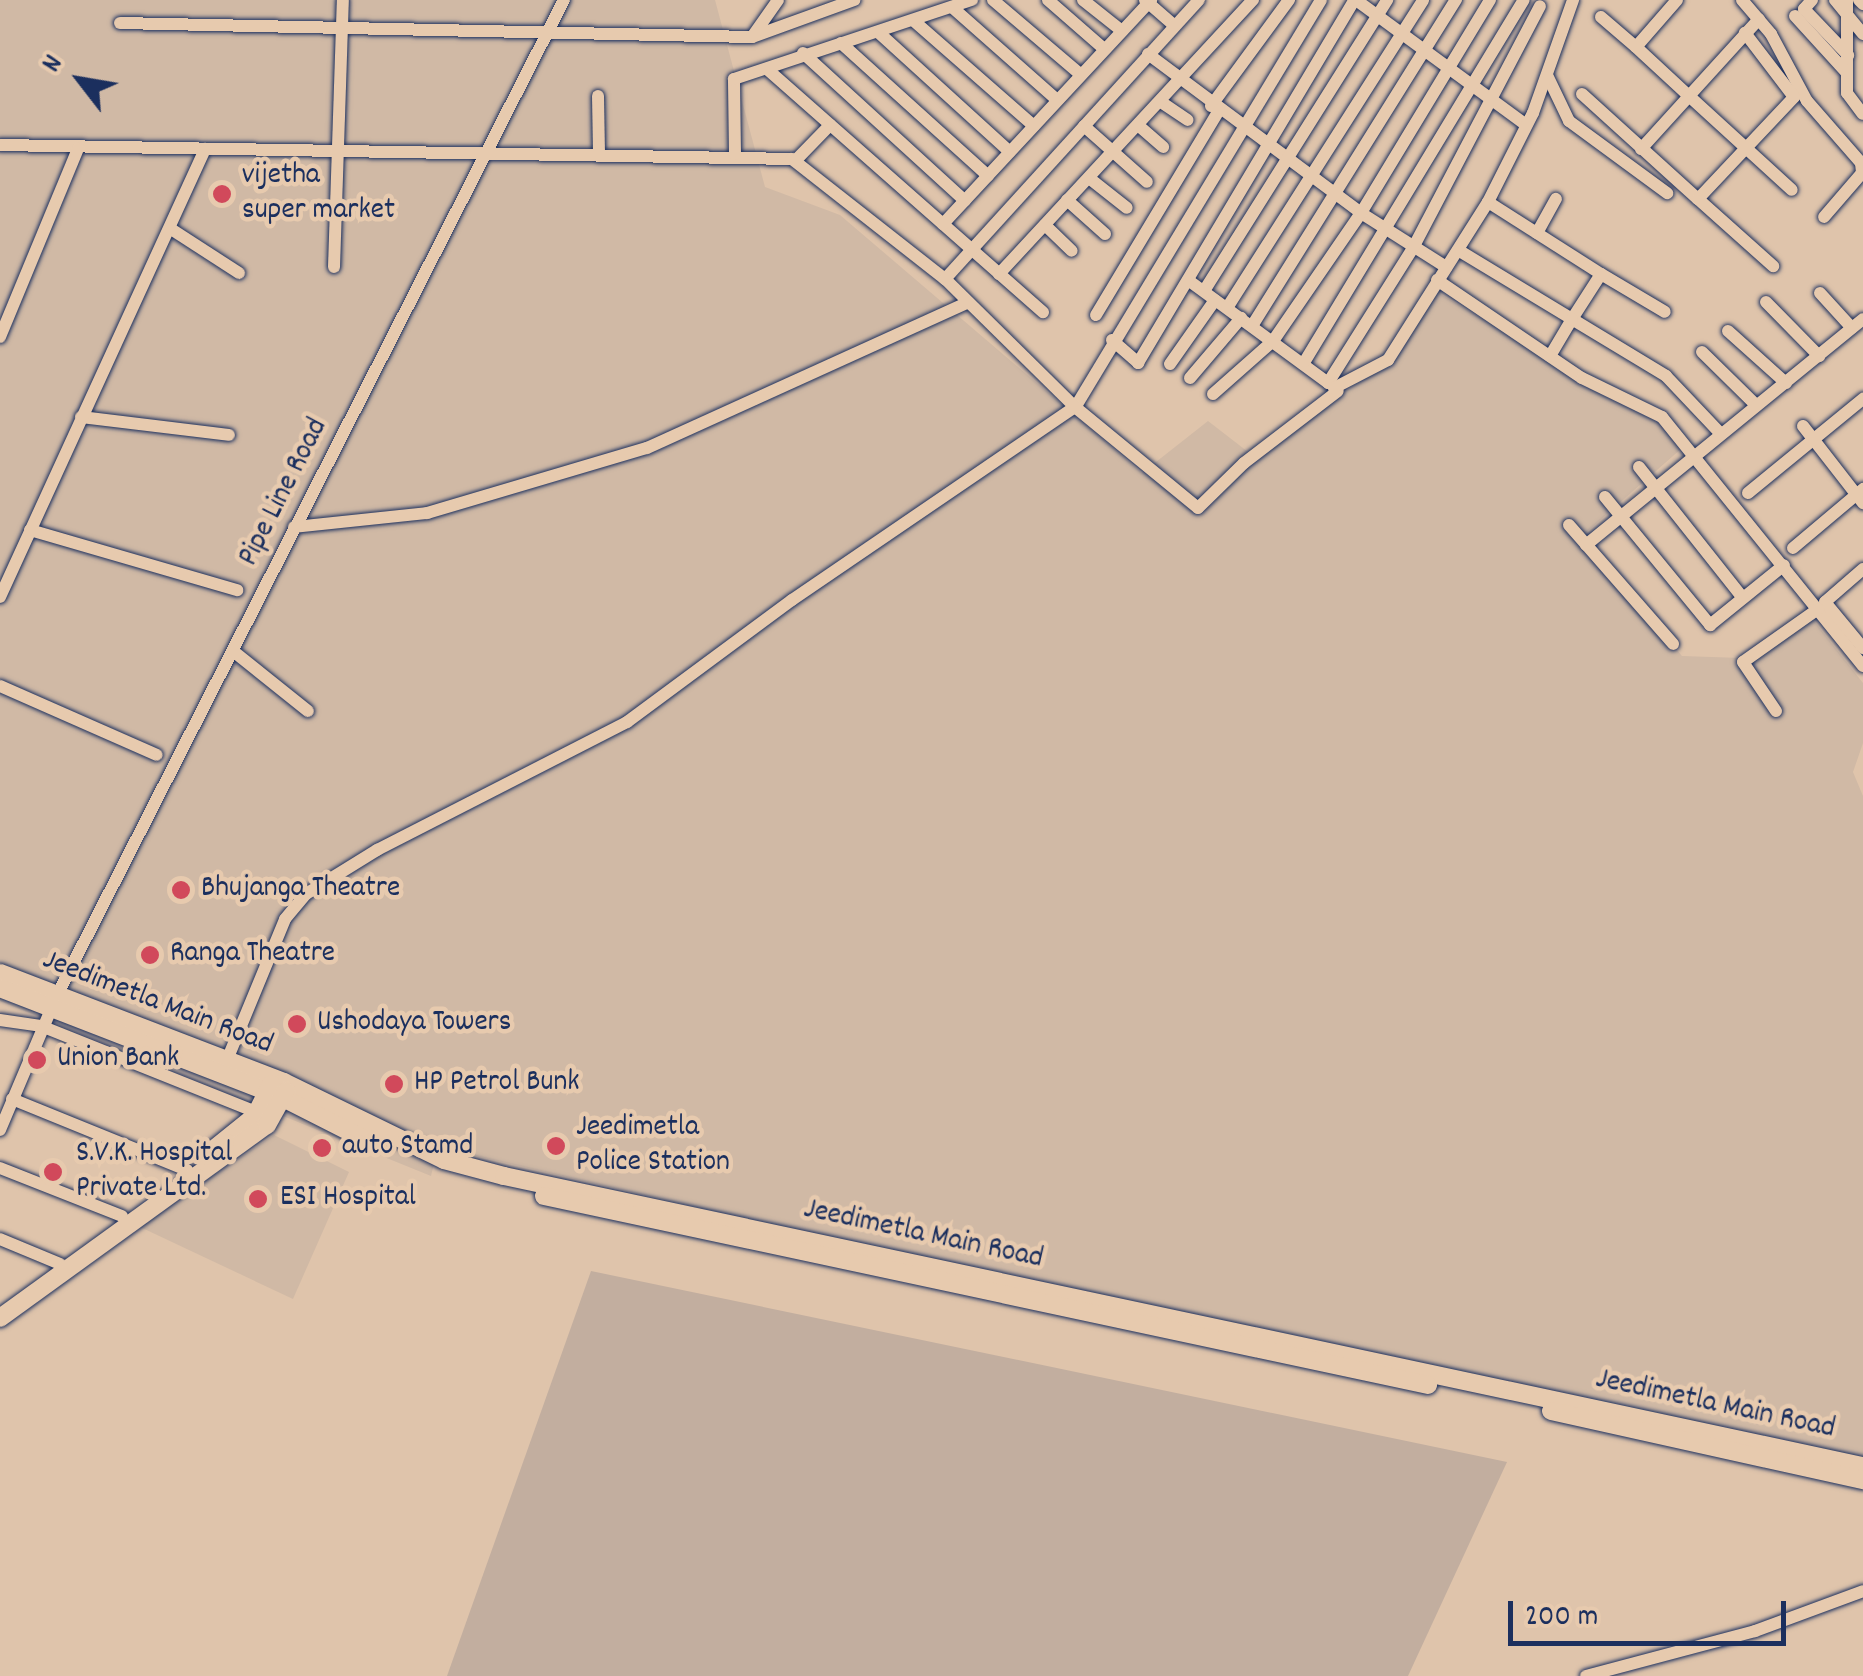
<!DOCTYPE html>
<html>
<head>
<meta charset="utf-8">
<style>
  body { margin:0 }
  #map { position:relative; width:1863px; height:1676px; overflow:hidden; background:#dfc4ab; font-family:Dekko,sans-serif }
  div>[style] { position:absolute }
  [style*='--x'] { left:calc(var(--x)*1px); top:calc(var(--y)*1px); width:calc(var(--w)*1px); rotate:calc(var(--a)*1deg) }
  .built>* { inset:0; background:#d0b9a5 }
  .green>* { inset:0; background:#c2ae9f }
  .roads { filter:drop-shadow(0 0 2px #1b2f5e) drop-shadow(0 0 2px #1b2f5e) }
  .minor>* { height:12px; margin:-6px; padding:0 6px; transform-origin:6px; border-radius:6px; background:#e7caae }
  .major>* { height:18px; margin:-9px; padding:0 9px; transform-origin:9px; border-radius:9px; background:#e7caae }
  .dots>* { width:28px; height:28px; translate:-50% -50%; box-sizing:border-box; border:5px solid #e7caae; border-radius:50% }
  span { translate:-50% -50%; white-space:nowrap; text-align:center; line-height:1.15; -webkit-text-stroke:9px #e7caae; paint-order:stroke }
  .poi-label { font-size:30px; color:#1b2f5e }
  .left { translate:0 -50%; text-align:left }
  .street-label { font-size:30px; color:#1b2f5e }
  .north { position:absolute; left:30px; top:30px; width:100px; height:100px; -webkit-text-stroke:8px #e7caae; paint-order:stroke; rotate:301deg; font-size:28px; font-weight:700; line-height:40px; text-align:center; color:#1b2f5e }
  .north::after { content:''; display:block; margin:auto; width:35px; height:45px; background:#1b2f5e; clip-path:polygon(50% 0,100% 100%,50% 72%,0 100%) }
  .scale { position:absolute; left:1508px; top:1601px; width:278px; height:45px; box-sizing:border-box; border:5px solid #1b2f5e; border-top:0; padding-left:12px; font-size:30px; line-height:35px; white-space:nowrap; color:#1b2f5e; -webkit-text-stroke:8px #e7caae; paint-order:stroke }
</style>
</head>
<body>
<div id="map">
  <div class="built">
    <div style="clip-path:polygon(0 0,715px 0,765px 187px,840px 215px,1142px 473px,1208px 421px,1252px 455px,1378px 369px,1428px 287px,1690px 441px,1582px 536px,1682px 656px,1741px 658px,1810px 616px,1863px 683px,1863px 743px,1853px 772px,1863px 796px,1863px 1478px,438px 1147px,431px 1176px,0 1001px)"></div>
    <div style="clip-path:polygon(274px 1135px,349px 1172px,293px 1299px,138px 1226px)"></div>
  </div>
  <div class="green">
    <div style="clip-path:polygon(591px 1271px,1507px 1462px,1408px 1676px,447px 1676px)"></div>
  </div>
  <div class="roads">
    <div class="minor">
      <div style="--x:993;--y:0;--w:114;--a:40.4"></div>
      <div style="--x:1048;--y:0;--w:73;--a:41.1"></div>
      <div style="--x:1083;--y:0;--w:50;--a:38.5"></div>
      <div style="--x:1145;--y:0;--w:38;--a:41"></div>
      <div style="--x:1321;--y:0;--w:476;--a:121.1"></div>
      <div style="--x:1075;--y:407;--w:159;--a:39.4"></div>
      <div style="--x:1198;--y:508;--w:64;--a:-44.4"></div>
      <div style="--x:1244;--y:463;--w:118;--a:-37.5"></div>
      <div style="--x:1356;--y:0;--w:210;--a:36.3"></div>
      <div style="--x:1677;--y:0;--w:62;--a:131.1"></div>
      <div style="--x:1636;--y:47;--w:72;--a:42.8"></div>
      <div style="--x:1689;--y:96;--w:104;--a:-47.7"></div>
      <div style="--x:1742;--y:0;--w:45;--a:49.5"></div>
      <div style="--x:1771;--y:34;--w:76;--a:61.8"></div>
      <div style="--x:1807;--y:101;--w:82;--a:48.9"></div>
      <div style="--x:1861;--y:163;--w:10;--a:84"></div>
      <div style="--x:1862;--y:173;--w:58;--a:130.8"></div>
      <div style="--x:1812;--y:0;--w:12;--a:132"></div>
      <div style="--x:1804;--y:9;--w:64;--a:46.3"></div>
      <div style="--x:1835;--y:0;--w:44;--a:50.5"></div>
      <div style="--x:1847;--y:0;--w:93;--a:90"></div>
      <div style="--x:1847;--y:93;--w:26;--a:53"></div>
      <div style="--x:1859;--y:0;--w:6;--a:45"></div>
      <div style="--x:953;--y:8;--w:139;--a:41.5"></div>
      <div style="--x:1795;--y:16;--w:77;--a:47.6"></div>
      <div style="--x:1601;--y:17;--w:46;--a:40.6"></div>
      <div style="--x:914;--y:21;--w:159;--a:41.2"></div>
      <div style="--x:120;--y:23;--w:632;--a:1.27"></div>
      <div style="--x:752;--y:37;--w:109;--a:-19.9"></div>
      <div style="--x:878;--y:32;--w:178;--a:42.3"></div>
      <div style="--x:752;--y:37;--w:45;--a:-54.9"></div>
      <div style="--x:841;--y:43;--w:198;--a:42.1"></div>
      <div style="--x:803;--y:53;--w:219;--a:42.4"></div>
      <div style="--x:1148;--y:54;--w:266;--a:36.7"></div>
      <div style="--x:1361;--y:213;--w:101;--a:32.4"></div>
      <div style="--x:767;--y:69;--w:368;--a:41.4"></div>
      <div style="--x:1547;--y:75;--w:51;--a:64.4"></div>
      <div style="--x:1569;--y:121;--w:122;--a:36.3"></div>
      <div style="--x:1582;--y:94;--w:156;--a:42.2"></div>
      <div style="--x:1698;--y:199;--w:140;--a:-46.7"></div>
      <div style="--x:1794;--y:97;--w:81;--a:-127.4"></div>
      <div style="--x:598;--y:96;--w:56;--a:89"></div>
      <div style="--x:1161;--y:102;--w:32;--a:34"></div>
      <div style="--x:1211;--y:106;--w:132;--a:-53.7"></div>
      <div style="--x:1084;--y:126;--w:84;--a:41.6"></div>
      <div style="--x:1139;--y:126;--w:32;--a:41"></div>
      <div style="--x:0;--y:145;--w:792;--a:1.01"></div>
      <div style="--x:792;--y:159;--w:194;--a:38.1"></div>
      <div style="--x:1641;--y:149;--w:72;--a:-47.8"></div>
      <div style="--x:1689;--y:96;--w:139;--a:42.4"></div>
      <div style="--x:735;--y:154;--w:75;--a:-90.8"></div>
      <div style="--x:734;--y:79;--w:251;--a:-18.4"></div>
      <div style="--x:796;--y:160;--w:49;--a:-45.8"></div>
      <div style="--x:1089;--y:178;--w:48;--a:38.3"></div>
      <div style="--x:1698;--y:199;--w:101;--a:41.8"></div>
      <div style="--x:1067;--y:200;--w:51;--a:41.8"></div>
      <div style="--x:1488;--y:202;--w:134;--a:32.5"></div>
      <div style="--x:1601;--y:274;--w:54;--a:122.8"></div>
      <div style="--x:1572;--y:319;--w:110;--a:31.2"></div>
      <div style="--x:1666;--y:376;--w:76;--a:46.6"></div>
      <div style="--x:943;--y:224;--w:306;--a:-47.1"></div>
      <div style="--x:1045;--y:225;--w:37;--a:44"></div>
      <div style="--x:171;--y:229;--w:81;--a:32.9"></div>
      <div style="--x:1537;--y:233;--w:39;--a:-61"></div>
      <div style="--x:1458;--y:250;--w:133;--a:31.2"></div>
      <div style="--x:1572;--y:319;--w:43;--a:120.7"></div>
      <div style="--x:334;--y:267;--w:267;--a:-88.1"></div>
      <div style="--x:999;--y:274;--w:374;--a:-47.2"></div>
      <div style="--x:1601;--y:274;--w:74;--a:30.7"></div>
      <div style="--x:1188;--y:280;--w:174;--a:36.3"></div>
      <div style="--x:1328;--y:383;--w:160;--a:-57.8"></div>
      <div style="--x:1413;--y:248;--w:273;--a:-62.3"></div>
      <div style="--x:1437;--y:280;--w:175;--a:34.1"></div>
      <div style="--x:1582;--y:378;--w:89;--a:26"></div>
      <div style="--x:1662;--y:417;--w:320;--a:51.1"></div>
      <div style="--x:1204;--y:291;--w:344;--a:-57.8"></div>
      <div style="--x:1820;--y:293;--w:47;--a:47.6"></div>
      <div style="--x:1766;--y:302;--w:76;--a:45.5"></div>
      <div style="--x:1227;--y:308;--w:365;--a:-57.5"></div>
      <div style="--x:1096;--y:315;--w:239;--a:-59"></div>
      <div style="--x:1252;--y:326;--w:385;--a:-58"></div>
      <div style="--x:1728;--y:331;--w:78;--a:41.9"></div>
      <div style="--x:0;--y:337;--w:204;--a:-67.5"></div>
      <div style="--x:1112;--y:340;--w:35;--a:41"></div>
      <div style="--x:1138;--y:363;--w:422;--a:-59.2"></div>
      <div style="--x:1702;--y:352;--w:74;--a:44.5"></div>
      <div style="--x:1305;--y:361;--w:422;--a:-58.8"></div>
      <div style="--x:1170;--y:364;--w:78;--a:-54.9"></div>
      <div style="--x:1190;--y:378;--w:79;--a:-49.6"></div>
      <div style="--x:1334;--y:388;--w:61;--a:-27.4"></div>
      <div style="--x:1388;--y:360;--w:187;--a:-57.7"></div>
      <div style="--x:1488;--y:202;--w:100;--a:-63.2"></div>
      <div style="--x:1533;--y:113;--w:120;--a:-70.5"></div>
      <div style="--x:1213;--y:394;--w:80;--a:-41.5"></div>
      <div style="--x:1273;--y:341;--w:155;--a:-55.5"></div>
      <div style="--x:1361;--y:213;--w:249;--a:-58.8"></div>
      <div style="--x:81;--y:417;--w:149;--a:6.9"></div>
      <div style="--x:1803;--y:426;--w:98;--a:52.1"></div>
      <div style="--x:1639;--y:467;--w:166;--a:51.6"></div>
      <div style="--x:1748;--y:493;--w:149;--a:-39.3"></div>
      <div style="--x:1605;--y:497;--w:166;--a:50.6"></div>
      <div style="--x:1710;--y:625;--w:95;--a:-39"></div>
      <div style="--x:1569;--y:525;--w:158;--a:48.8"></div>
      <div style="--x:294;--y:527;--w:134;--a:-6"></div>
      <div style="--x:427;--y:513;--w:229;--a:-16.5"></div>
      <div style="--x:647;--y:448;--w:351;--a:-24.4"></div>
      <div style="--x:30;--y:530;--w:216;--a:16.2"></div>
      <div style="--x:1586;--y:545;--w:357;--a:-39.2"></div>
      <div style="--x:1793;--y:548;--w:92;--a:-40.1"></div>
      <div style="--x:1863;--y:569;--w:50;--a:139"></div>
      <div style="--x:1825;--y:602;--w:60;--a:50.4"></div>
      <div style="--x:0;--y:597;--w:493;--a:-65.4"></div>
      <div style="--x:233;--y:651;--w:96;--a:38.7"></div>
      <div style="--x:0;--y:686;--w:171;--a:23.7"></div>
      <div style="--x:1776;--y:711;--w:59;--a:-124"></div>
      <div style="--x:1743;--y:662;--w:92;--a:-35.2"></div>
      <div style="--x:0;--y:1020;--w:41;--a:8.3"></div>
      <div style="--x:41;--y:1026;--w:234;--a:21.8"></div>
      <div style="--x:227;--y:1060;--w:152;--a:-67.6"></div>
      <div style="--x:285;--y:919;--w:33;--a:-50"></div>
      <div style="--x:306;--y:894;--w:84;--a:-31.8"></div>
      <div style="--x:377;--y:850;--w:281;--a:-27.1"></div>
      <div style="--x:627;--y:722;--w:205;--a:-36.5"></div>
      <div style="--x:792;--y:600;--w:343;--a:-34.3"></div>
      <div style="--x:1075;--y:407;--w:182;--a:-135.4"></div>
      <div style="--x:945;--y:279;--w:377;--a:-47.7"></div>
      <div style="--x:12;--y:1099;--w:189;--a:22.1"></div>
      <div style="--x:0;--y:1130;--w:147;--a:-67.1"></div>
      <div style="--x:57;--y:995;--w:1117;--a:-63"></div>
      <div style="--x:0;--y:1168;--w:131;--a:21.5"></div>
      <div style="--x:0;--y:1239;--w:65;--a:22.6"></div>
      <div style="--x:1586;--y:1676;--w:175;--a:-14.9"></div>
      <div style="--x:1755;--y:1631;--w:115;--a:-20.3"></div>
    </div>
    <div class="major">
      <div style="--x:0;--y:973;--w:304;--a:21"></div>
      <div style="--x:284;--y:1082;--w:178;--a:26"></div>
      <div style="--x:444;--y:1160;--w:62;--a:14.9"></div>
      <div style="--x:504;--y:1176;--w:1390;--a:12.05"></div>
      <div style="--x:0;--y:988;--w:304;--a:21.2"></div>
      <div style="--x:283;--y:1098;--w:89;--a:26.9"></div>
      <div style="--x:204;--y:1157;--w:65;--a:-38.8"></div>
      <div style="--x:255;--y:1116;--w:36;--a:-63"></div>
      <div style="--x:544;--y:1196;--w:904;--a:12.07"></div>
      <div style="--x:0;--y:1318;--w:329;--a:-35.9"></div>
      <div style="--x:267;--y:1125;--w:39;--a:-61"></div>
      <div style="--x:1551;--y:1411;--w:320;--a:12.5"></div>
    </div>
  </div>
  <div class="dots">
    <div style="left:222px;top:194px;background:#d1495b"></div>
    <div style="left:181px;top:890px;background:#d1495b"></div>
    <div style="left:150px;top:955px;background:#d1495b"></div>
    <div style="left:297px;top:1024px;background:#d1495b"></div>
    <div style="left:37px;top:1060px;background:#d1495b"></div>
    <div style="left:394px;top:1084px;background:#d1495b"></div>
    <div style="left:556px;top:1146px;background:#d1495b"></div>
    <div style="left:322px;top:1148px;background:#d1495b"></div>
    <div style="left:53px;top:1172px;background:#d1495b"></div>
    <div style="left:258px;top:1199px;background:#d1495b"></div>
  </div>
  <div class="poi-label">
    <span class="left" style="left:242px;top:194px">vijetha<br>super market</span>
    <span class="left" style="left:201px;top:890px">Bhujanga Theatre</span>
    <span class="left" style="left:170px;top:955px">Ranga Theatre</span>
    <span class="left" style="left:317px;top:1024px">Ushodaya Towers</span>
    <span class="left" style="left:57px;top:1060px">Union Bank</span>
    <span class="left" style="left:414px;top:1084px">HP Petrol Bunk</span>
    <span class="left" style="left:576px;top:1146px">Jeedimetla<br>Police Station</span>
    <span class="left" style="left:342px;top:1148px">auto Stamd</span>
    <span class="left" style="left:76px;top:1172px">S.V.K. Hospital<br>Private Ltd.</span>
    <span class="left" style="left:280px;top:1199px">ESI Hospital</span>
  </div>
  <div class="street-label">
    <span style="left:285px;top:493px;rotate:-63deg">Pipe Line Road</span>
    <span style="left:157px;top:1004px;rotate:21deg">Jeedimetla Main Road</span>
    <span style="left:923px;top:1236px;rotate:12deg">Jeedimetla Main Road</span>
    <span style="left:1715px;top:1406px;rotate:12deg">Jeedimetla Main Road</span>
  </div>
  <div class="north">N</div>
  <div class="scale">200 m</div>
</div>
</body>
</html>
